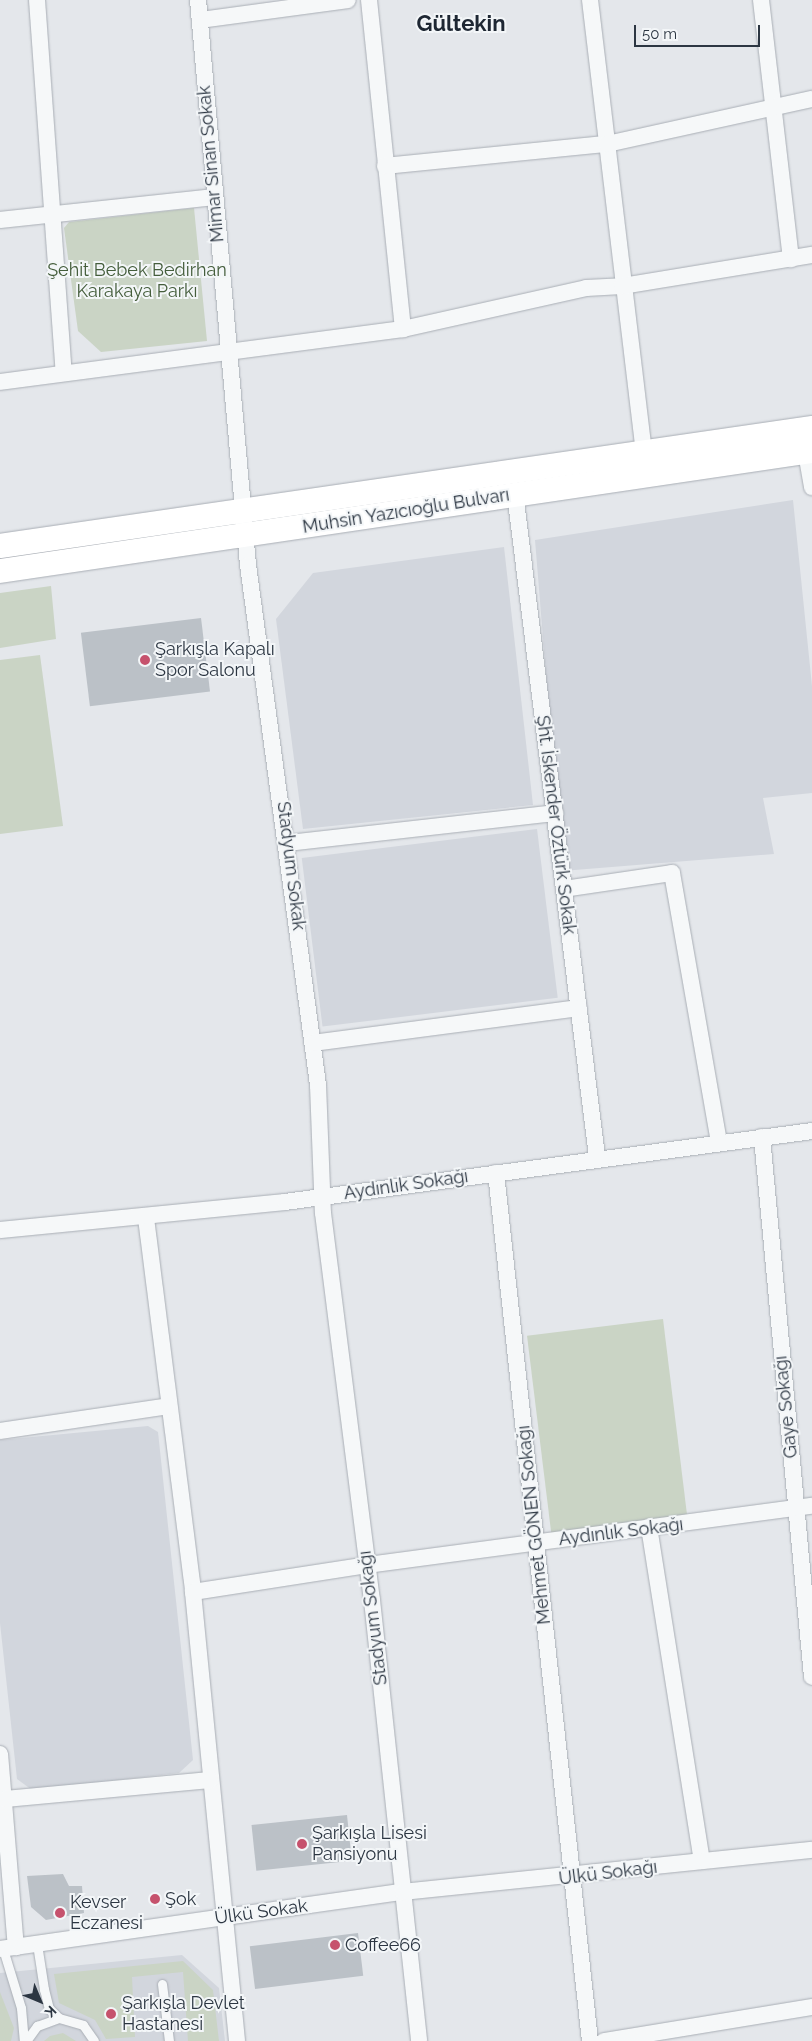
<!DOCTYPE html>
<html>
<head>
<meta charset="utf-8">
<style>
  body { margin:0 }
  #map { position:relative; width:812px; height:2041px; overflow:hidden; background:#e4e7eb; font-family:Raleway,sans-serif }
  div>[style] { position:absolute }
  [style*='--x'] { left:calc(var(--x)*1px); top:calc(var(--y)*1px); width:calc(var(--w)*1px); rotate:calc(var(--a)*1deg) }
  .built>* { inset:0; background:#d2d6dd; transform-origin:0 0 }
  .green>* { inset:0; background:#cad4c5; transform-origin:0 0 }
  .building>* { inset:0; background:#bbc1c7; transform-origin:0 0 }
  .roads { filter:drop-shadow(0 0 1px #a9aeb5) drop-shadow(0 0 1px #a9aeb5) }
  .lane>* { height:9px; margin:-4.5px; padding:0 4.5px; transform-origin:4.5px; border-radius:4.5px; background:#f6f8f9 }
  .street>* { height:16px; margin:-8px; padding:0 8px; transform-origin:8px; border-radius:8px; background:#f6f8f9 }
  .secondary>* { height:24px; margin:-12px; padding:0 12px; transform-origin:12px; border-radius:12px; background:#fff }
  .dots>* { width:14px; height:14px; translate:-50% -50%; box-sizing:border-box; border:2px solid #f3f6f8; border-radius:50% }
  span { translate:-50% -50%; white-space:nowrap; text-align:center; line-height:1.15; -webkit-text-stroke:4px #f3f6f8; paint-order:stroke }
  .street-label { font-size:18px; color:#2c3642 }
  .park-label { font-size:18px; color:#445d3b }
  .poi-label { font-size:18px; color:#2c3642 }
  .left { translate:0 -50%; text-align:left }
  .district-label { font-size:22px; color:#1e2733; font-weight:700 }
  .north { position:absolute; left:15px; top:1976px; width:50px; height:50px; -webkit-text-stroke:4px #f3f6f8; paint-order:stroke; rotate:135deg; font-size:14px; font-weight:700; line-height:20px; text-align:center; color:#2c3642 }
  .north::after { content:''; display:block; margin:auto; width:18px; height:22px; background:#2c3642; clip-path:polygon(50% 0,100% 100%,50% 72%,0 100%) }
  .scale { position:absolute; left:634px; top:25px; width:126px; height:22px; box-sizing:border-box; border:2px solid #2c3642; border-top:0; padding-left:6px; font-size:15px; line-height:18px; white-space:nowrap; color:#2c3642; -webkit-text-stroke:4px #f3f6f8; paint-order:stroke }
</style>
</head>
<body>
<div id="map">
  <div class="built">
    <div style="clip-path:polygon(793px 500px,812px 686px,812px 793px,763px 798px,774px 854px,562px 871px,535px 540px)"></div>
    <div style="clip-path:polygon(504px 547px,533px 805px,303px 829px,276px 619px,313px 573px)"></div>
    <div style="left:537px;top:829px;width:170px;height:237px;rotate:83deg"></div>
    <div style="clip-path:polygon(148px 1426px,158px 1432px,193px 1760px,179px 1773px,32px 1790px,17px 1779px,0 1623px,0 1440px)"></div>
    <div style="clip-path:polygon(182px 1955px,219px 1988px,225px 2041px,0 2041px,0 1973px)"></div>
  </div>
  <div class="green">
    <div style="clip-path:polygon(194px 208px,207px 341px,101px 352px,78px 331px,64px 228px,69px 222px)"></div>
    <div style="clip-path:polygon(51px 586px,56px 639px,0 648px,0 593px)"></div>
    <div style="clip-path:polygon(40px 655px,63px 826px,0 834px,0 660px)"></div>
    <div style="left:663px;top:1319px;width:205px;height:137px;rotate:83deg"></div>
    <div style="clip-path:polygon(183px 1961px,213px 1990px,219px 2041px,188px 2041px,183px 1972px,132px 1977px,135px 2037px,106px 2039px,95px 2020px,59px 2003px,54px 1974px)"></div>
    <div style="clip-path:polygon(0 1992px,14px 2028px,11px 2041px,0 2041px)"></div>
    <div style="clip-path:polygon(63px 2033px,76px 2041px,44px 2041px,50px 2036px)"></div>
  </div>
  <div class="building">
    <div style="left:201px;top:618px;width:74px;height:121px;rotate:83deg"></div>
    <div style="left:347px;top:1815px;width:46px;height:96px;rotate:84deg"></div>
    <div style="clip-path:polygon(63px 1874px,69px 1886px,82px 1886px,84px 1913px,46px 1920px,31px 1907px,27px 1876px)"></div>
    <div style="left:358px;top:1933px;width:43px;height:109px;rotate:83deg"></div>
  </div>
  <div class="roads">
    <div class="lane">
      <div style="--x:37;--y:1944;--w:46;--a:81.2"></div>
      <div style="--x:44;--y:1989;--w:21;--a:76"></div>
      <div style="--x:49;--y:2009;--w:13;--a:42"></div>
      <div style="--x:3;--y:1949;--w:62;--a:73"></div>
      <div style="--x:21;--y:2008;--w:33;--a:85"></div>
      <div style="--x:162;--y:1984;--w:57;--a:83"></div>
      <div style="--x:26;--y:2041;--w:19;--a:-54"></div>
      <div style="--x:37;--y:2026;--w:23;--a:-20"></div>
      <div style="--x:59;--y:2018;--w:25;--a:16"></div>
      <div style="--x:83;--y:2025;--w:19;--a:55"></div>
    </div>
    <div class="street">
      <div style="--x:37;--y:0;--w:374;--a:85.9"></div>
      <div style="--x:198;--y:0;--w:567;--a:84.94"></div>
      <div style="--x:248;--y:565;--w:525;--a:82.33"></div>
      <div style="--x:318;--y:1085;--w:128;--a:87.8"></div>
      <div style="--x:323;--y:1213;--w:390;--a:82.8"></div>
      <div style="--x:372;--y:1600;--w:443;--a:83.9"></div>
      <div style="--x:369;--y:0;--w:331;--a:84.1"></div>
      <div style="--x:590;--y:0;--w:455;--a:83.2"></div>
      <div style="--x:761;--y:0;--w:261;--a:83.4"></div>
      <div style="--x:200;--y:20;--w:149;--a:-7.7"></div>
      <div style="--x:385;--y:166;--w:223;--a:-5.7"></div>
      <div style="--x:607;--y:144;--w:210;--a:-12.4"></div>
      <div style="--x:0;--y:220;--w:215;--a:-6.1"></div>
      <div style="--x:0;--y:382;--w:406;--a:-7.5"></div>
      <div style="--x:403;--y:329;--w:188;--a:-12.6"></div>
      <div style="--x:586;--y:288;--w:36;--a:-3"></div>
      <div style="--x:622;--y:286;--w:193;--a:-9.3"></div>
      <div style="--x:804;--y:441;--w:47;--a:80.1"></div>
      <div style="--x:515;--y:493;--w:669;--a:82.96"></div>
      <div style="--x:288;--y:843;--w:269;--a:-6.4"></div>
      <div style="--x:564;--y:889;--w:109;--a:-8.4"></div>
      <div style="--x:672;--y:873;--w:274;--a:80.1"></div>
      <div style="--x:313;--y:1043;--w:268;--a:-7.5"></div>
      <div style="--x:762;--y:1137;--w:542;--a:84.71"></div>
      <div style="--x:496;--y:1173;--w:873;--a:83.82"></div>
      <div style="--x:146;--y:1218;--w:377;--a:82.8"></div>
      <div style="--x:193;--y:1592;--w:451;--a:84.4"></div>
      <div style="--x:0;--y:1230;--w:286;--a:-5.6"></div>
      <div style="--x:285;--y:1202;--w:532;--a:-7.67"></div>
      <div style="--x:0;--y:1431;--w:171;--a:-8.4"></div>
      <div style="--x:649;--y:1527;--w:338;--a:81"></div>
      <div style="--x:193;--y:1592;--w:176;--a:-8.8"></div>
      <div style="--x:367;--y:1565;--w:449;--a:-7.6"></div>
      <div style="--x:0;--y:1754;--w:194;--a:85.3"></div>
      <div style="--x:5;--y:1799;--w:206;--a:-5.3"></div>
      <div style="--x:0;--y:1949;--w:407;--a:-8.1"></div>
      <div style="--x:403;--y:1892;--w:411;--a:-5.9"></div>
      <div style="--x:604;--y:2041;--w:211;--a:-9.3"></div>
    </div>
    <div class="secondary">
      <div style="--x:0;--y:546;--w:821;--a:-8.27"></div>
      <div style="--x:0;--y:571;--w:821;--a:-8.41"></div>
    </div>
  </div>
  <div class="dots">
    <div style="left:145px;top:660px;background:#c6526d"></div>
    <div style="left:302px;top:1844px;background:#c6526d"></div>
    <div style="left:155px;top:1899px;background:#c6526d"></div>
    <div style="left:60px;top:1913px;background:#c6526d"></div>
    <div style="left:335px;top:1945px;background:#c6526d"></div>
    <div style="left:111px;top:2014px;background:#c6526d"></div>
  </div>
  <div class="street-label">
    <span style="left:211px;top:164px;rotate:-95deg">Mimar Sinan Sokak</span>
    <span style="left:406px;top:511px;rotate:-9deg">Muhsin Yazıcıoğlu Bulvarı</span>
    <span style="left:556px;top:825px;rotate:83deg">Şht. İskender Öztürk Sokak</span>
    <span style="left:291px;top:866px;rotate:83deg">Stadyum Sokak</span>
    <span style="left:406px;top:1185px;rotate:-8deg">Aydınlık Sokağı</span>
    <span style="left:786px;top:1407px;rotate:-96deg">Gaye Sokağı</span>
    <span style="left:534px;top:1525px;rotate:-96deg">Mehmet GÖNEN Sokağı</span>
    <span style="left:621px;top:1532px;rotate:-7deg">Aydınlık Sokağı</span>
    <span style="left:373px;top:1618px;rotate:-97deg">Stadyum Sokağı</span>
    <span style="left:608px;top:1873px;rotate:-7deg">Ülkü Sokağı</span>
    <span style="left:261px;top:1912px;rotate:-8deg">Ülkü Sokak</span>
  </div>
  <div class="park-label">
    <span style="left:137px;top:281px">Şehit Bebek Bedirhan<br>Karakaya Parkı</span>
  </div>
  <div class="poi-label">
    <span class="left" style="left:155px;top:660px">Şarkışla Kapalı<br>Spor Salonu</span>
    <span class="left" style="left:312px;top:1844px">Şarkışla Lisesi<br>Pansiyonu</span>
    <span class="left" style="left:165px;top:1899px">Şok</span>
    <span class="left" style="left:70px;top:1913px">Kevser<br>Eczanesi</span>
    <span class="left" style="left:345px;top:1945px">Coffee66</span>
    <span class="left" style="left:122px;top:2014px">Şarkışla Devlet<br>Hastanesi</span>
  </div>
  <div class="district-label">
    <span style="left:461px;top:24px">Gültekin</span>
  </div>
  <div class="north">K</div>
  <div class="scale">50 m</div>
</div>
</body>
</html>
